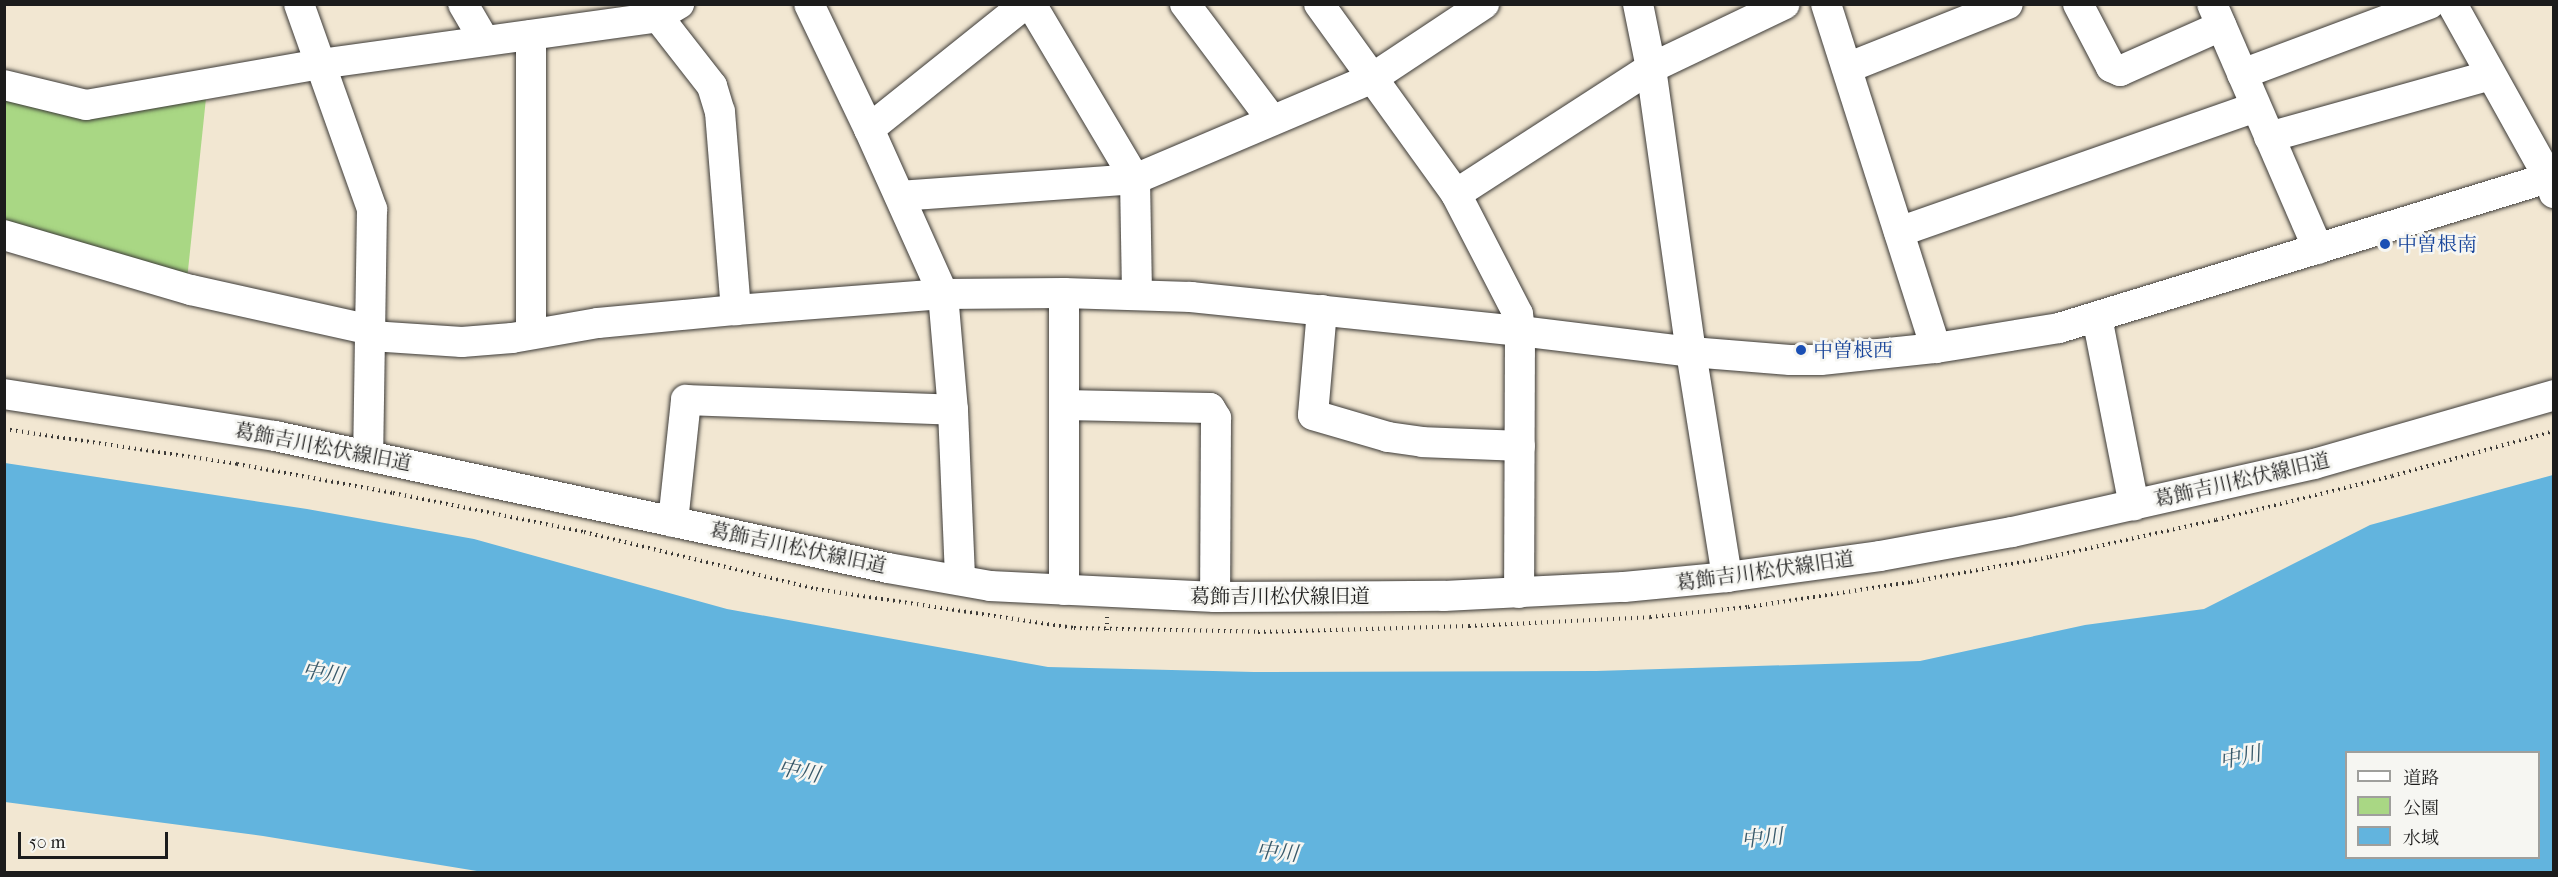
<!DOCTYPE html>
<html>
<head>
<meta charset="utf-8">
<style>
  body { margin:0 }
  #map { position:relative; width:2558px; height:877px; overflow:hidden; background:#f2e7d2; font-family:"IM FELL French Canon","Noto Serif JP",serif }
  div>[style] { position:absolute }
  [style*='--x'] { left:calc(var(--x)*1px); top:calc(var(--y)*1px); width:calc(var(--w)*1px); rotate:calc(var(--a)*1deg) }
  .green>* { inset:0; background:#a9d784 }
  .water>* { inset:0; background:#62b4de }
  .path>* { height:4px; margin-top:-2px; transform-origin:0; background:repeating-linear-gradient(90deg,#3c3a37 0 1.5px,transparent 0 6px) }
  .roads { filter:drop-shadow(0 0 2px #3c3a37) drop-shadow(0 0 2px #3c3a37) }
  .minor>* { height:30px; margin:-15px; padding:0 15px; transform-origin:15px; border-radius:15px; background:#fff }
  .dots>* { width:16px; height:16px; translate:-50% -50%; box-sizing:border-box; border:3px solid #f6f6f2; border-radius:50% }
  span { translate:-50% -50%; white-space:nowrap; text-align:center; line-height:1.15; -webkit-text-stroke:5px #f6f6f2; paint-order:stroke }
  .transit-label { font-size:20px; color:#164399 }
  .left { translate:0 -50%; text-align:left }
  .street-label { font-size:20px; color:#1c1c1c }
  .water-label { font-size:21px; color:#38596a; font-style:italic }
  .frame { position:absolute; inset:0; border:6px solid #1c1c1c; pointer-events:none }
  .legend { position:absolute; left:2345px; top:751px; width:195px; height:108px; box-sizing:border-box; background:#f6f6f2; border:2px solid #9f9f9c; margin:0; padding:8px 10px; list-style:none; font-size:18px; color:#1c1c1c }
  .legend li { display:flex; align-items:center; gap:12px; height:30px }
  .legend b { width:30px; border:2px solid #9f9f9c }
  .scale { position:absolute; left:18px; top:832px; width:150px; height:27px; box-sizing:border-box; border:3px solid #1c1c1c; border-top:0; padding-left:8px; font-size:18px; line-height:21px; white-space:nowrap; color:#1c1c1c; -webkit-text-stroke:4px #f6f6f2; paint-order:stroke }
</style>
</head>
<body>
<div id="map">
  <div class="green">
    <div style="clip-path:polygon(206px 98px,187px 280px,5px 226px,4px 99px)"></div>
  </div>
  <div class="water">
    <div style="clip-path:polygon(evenodd,5px 463px,307px 509px,474px 539px,727px 609px,1048px 667px,1254px 672px,1596px 671px,1920px 661px,2085px 625px,2204px 609px,2370px 525px,2553px 475px,2553px 872px,483px 872px,263px 836px,5px 802px,5px 463px,2346px 752px,2538px 752px,2538px 858px,2346px 858px,2346px 752px)"></div>
  </div>
  <div class="path">
    <div style="--x:4;--y:429;--w:236;--a:8.5"></div>
    <div style="--x:237;--y:464;--w:159;--a:10.5"></div>
    <div style="--x:393;--y:493;--w:195;--a:11.5"></div>
    <div style="--x:584;--y:532;--w:239;--a:13.8"></div>
    <div style="--x:816;--y:589;--w:261;--a:8.6"></div>
    <div style="--x:1074;--y:628;--w:184;--a:1.2"></div>
    <div style="--x:1258;--y:632;--w:211;--a:-1.6"></div>
    <div style="--x:1469;--y:626;--w:181;--a:-2.8"></div>
    <div style="--x:1650;--y:617;--w:99;--a:-5.8"></div>
    <div style="--x:1748;--y:607;--w:165;--a:-8.7"></div>
    <div style="--x:1911;--y:582;--w:141;--a:-10.2"></div>
    <div style="--x:2050;--y:557;--w:170;--a:-12.6"></div>
    <div style="--x:2216;--y:520;--w:181;--a:-14"></div>
    <div style="--x:2392;--y:476;--w:168;--a:-15.5"></div>
    <div style="--x:1107;--y:630;--w:16;--a:-90"></div>
  </div>
  <div class="roads">
    <div class="minor">
      <div style="--x:299;--y:4;--w:218;--a:70.4"></div>
      <div style="--x:372;--y:209;--w:245;--a:90.9"></div>
      <div style="--x:463;--y:4;--w:42;--a:59.7"></div>
      <div style="--x:648;--y:4;--w:104;--a:52"></div>
      <div style="--x:712;--y:86;--w:27;--a:73"></div>
      <div style="--x:720;--y:112;--w:199;--a:85.4"></div>
      <div style="--x:809;--y:4;--w:139;--a:64.4"></div>
      <div style="--x:869;--y:129;--w:181;--a:65.8"></div>
      <div style="--x:943;--y:294;--w:116;--a:85.1"></div>
      <div style="--x:953;--y:410;--w:170;--a:87.6"></div>
      <div style="--x:1031;--y:4;--w:204;--a:59.3"></div>
      <div style="--x:1135;--y:179;--w:115;--a:89"></div>
      <div style="--x:1185;--y:4;--w:145;--a:53.1"></div>
      <div style="--x:1319;--y:4;--w:234;--a:54.2"></div>
      <div style="--x:1456;--y:194;--w:135;--a:62.7"></div>
      <div style="--x:1518;--y:314;--w:17;--a:83"></div>
      <div style="--x:1520;--y:331;--w:262;--a:90.2"></div>
      <div style="--x:1638;--y:4;--w:65;--a:78.5"></div>
      <div style="--x:1651;--y:68;--w:287;--a:82"></div>
      <div style="--x:1691;--y:352;--w:228;--a:80.9"></div>
      <div style="--x:1826;--y:4;--w:361;--a:72.3"></div>
      <div style="--x:2078;--y:4;--w:71;--a:62.4"></div>
      <div style="--x:2111;--y:67;--w:10;--a:24"></div>
      <div style="--x:2120;--y:71;--w:111;--a:-24"></div>
      <div style="--x:2212;--y:4;--w:267;--a:66.6"></div>
      <div style="--x:2452;--y:4;--w:199;--a:60.9"></div>
      <div style="--x:2549;--y:178;--w:16;--a:72"></div>
      <div style="--x:531;--y:35;--w:299;--a:90"></div>
      <div style="--x:1847;--y:68;--w:173;--a:-21.7"></div>
      <div style="--x:2242;--y:74;--w:200;--a:-20.5"></div>
      <div style="--x:4;--y:85;--w:84;--a:13.7"></div>
      <div style="--x:86;--y:105;--w:238;--a:-9.9"></div>
      <div style="--x:320;--y:64;--w:340;--a:-7.9"></div>
      <div style="--x:657;--y:17;--w:26;--a:-31"></div>
      <div style="--x:869;--y:129;--w:200;--a:-38.7"></div>
      <div style="--x:2269;--y:137;--w:230;--a:-15.6"></div>
      <div style="--x:1456;--y:194;--w:232;--a:-32.9"></div>
      <div style="--x:1651;--y:68;--w:148;--a:-25.5"></div>
      <div style="--x:900;--y:196;--w:236;--a:-4.1"></div>
      <div style="--x:1135;--y:179;--w:256;--a:-23"></div>
      <div style="--x:1371;--y:79;--w:136;--a:-33.6"></div>
      <div style="--x:1899;--y:232;--w:377;--a:-19.3"></div>
      <div style="--x:4;--y:235;--w:195;--a:16.4"></div>
      <div style="--x:191;--y:290;--w:184;--a:12.5"></div>
      <div style="--x:1322;--y:310;--w:105;--a:94.9"></div>
      <div style="--x:1313;--y:415;--w:78;--a:16.3"></div>
      <div style="--x:1388;--y:437;--w:34;--a:8"></div>
      <div style="--x:1422;--y:442;--w:98;--a:2.3"></div>
      <div style="--x:2097;--y:317;--w:192;--a:78.9"></div>
      <div style="--x:371;--y:336;--w:91;--a:3.8"></div>
      <div style="--x:462;--y:342;--w:50;--a:-4.6"></div>
      <div style="--x:512;--y:338;--w:87;--a:-9.9"></div>
      <div style="--x:598;--y:323;--w:139;--a:-5.4"></div>
      <div style="--x:736;--y:310;--w:208;--a:-4.4"></div>
      <div style="--x:943;--y:294;--w:121;--a:-0.5"></div>
      <div style="--x:1064;--y:293;--w:127;--a:1.8"></div>
      <div style="--x:1191;--y:297;--w:331;--a:5.9"></div>
      <div style="--x:1520;--y:331;--w:172;--a:7"></div>
      <div style="--x:1691;--y:352;--w:99;--a:4.6"></div>
      <div style="--x:1790;--y:360;--w:31;--a:0"></div>
      <div style="--x:1821;--y:360;--w:116;--a:-6"></div>
      <div style="--x:1936;--y:348;--w:125;--a:-9.2"></div>
      <div style="--x:2059;--y:328;--w:518;--a:-17.07"></div>
      <div style="--x:4;--y:394;--w:274;--a:8.8"></div>
      <div style="--x:275;--y:436;--w:627;--a:12.15"></div>
      <div style="--x:888;--y:568;--w:104;--a:10"></div>
      <div style="--x:990;--y:586;--w:225;--a:2.8"></div>
      <div style="--x:1215;--y:597;--w:229;--a:-0.3"></div>
      <div style="--x:1444;--y:596;--w:180;--a:-2.9"></div>
      <div style="--x:1624;--y:587;--w:103;--a:-5.5"></div>
      <div style="--x:1727;--y:577;--w:154;--a:-7.8"></div>
      <div style="--x:1880;--y:556;--w:134;--a:-10.3"></div>
      <div style="--x:2012;--y:532;--w:310;--a:-12.7"></div>
      <div style="--x:2314;--y:464;--w:250;--a:-16"></div>
      <div style="--x:1064;--y:405;--w:146;--a:1.2"></div>
      <div style="--x:1210;--y:408;--w:12;--a:59"></div>
      <div style="--x:1216;--y:418;--w:179;--a:90.3"></div>
      <div style="--x:673;--y:522;--w:123;--a:-83.9"></div>
      <div style="--x:686;--y:400;--w:267;--a:2.1"></div>
      <div style="--x:1064;--y:590;--w:297;--a:-90"></div>
    </div>
  </div>
  <div class="dots">
    <div style="left:2385px;top:244px;background:#1a4fb4"></div>
    <div style="left:1801px;top:350px;background:#1a4fb4"></div>
  </div>
  <div class="transit-label">
    <span class="left" style="left:2397px;top:244px">中曽根南</span>
    <span class="left" style="left:1813px;top:350px">中曽根西</span>
  </div>
  <div class="street-label">
    <span style="left:323px;top:447px;rotate:11deg">葛飾吉川松伏線旧道</span>
    <span style="left:2242px;top:480px;rotate:-13deg">葛飾吉川松伏線旧道</span>
    <span style="left:798px;top:548px;rotate:12deg">葛飾吉川松伏線旧道</span>
    <span style="left:1765px;top:571px;rotate:-8deg">葛飾吉川松伏線旧道</span>
    <span style="left:1280px;top:596px">葛飾吉川松伏線旧道</span>
  </div>
  <div class="water-label">
    <span style="left:323px;top:673px;rotate:9deg">中川</span>
    <span style="left:2240px;top:757px;rotate:-12deg">中川</span>
    <span style="left:799px;top:771px;rotate:11deg">中川</span>
    <span style="left:1762px;top:838px;rotate:-6deg">中川</span>
    <span style="left:1277px;top:852px;rotate:5deg">中川</span>
  </div>
  <div class="frame"></div>
  <ul class="legend">
  <li><b style="height:8px;background:#fff"></b>道路</li>
  <li><b style="height:16px;background:#a9d784"></b>公園</li>
  <li><b style="height:16px;background:#62b4de"></b>水域</li>
  </ul>
  <div class="scale">50 m</div>
</div>
</body>
</html>
